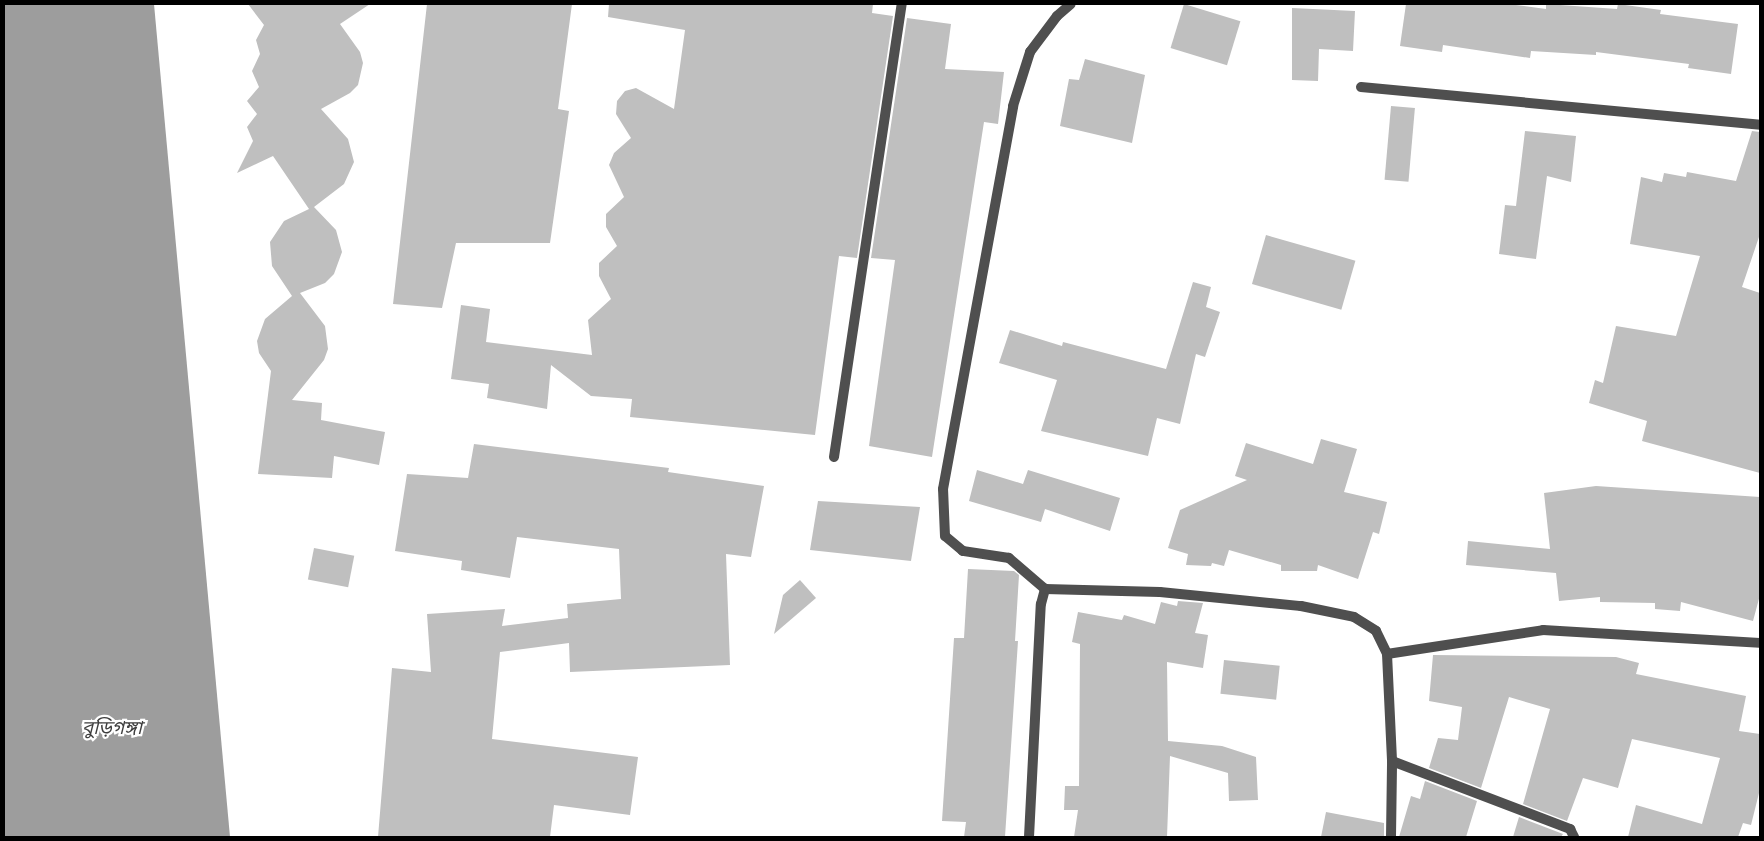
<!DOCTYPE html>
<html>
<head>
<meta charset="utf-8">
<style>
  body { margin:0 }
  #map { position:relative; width:1764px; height:841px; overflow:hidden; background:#fff; font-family:Jost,"Noto Sans Bengali",sans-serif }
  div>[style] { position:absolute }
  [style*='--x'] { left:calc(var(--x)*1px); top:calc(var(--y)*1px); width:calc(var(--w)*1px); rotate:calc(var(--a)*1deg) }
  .water>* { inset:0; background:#9d9d9d }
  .building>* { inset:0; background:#bfbfbf; transform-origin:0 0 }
  .street>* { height:10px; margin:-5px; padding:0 5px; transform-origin:5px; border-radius:5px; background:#4f4f4f }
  span { translate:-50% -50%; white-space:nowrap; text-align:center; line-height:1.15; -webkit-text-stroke:4.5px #fff; paint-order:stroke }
  .water-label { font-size:19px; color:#3e3e3e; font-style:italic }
  .frame { position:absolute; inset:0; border:5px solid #000; pointer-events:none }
</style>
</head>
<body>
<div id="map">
  <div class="water">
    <div style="clip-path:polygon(4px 4px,154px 4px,230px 837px,4px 837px)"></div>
  </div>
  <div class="building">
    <div style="clip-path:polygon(248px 4px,370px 4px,340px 24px,360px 52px,363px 63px,358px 85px,350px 93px,321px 109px,348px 139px,354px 162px,344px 184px,314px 207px,336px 230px,342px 252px,334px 274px,325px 283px,300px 293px,325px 326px,328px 349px,324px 360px,292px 400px,322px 403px,321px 420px,385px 432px,379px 465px,334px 456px,332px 478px,258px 474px,271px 371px,259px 353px,257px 341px,265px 319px,292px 296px,272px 266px,270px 242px,284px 221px,309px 209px,273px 156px,237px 173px,253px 141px,247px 127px,257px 114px,247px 101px,259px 87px,252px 71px,260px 54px,256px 40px,264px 25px)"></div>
    <div style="clip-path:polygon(427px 4px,572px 4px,558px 109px,569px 111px,550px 243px,456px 243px,442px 308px,393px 304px)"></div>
    <div style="clip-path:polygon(609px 4px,873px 4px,872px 13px,893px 16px,857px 258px,839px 256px,815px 435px,630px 417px,632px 399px,591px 396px,551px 365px,547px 409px,487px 398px,489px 384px,451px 379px,461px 305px,490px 309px,486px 342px,592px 355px,588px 320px,611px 299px,599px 276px,599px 263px,617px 246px,606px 227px,606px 214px,624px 197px,609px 165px,614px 153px,631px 138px,616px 114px,617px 101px,625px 91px,636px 88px,674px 109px,685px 30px,608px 17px)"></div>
    <div style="left:1184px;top:4px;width:59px;height:46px;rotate:17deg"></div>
    <div style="clip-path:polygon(1406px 4px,1508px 4px,1546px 9px,1546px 4px,1617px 9px,1618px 4px,1661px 10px,1660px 14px,1738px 24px,1731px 74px,1688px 68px,1689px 64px,1596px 52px,1596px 55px,1531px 51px,1530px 58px,1443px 45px,1442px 52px,1400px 46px)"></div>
    <div style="clip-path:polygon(1292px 8px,1355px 11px,1353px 51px,1319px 49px,1318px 81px,1292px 80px)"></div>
    <div style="clip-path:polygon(907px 18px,951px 24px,945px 69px,1004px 72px,998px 124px,984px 122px,932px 457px,869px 446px,895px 260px,871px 258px)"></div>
    <div style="clip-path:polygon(1085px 59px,1145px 75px,1132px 143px,1060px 126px,1069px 79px,1079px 80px)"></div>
    <div style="left:1391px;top:106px;width:24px;height:74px;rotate:5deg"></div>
    <div style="clip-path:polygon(1525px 131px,1576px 136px,1571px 182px,1547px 176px,1536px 259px,1499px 254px,1505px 205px,1516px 206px)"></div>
    <div style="clip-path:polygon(1752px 131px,1760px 132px,1760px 234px,1742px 287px,1760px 293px,1760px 473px,1642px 441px,1647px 421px,1589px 403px,1595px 380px,1603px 383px,1616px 326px,1676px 336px,1700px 256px,1630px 244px,1641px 177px,1662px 182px,1664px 173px,1686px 177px,1687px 172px,1736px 181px)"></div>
    <div style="left:1266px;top:235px;width:93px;height:51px;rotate:16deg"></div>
    <div style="clip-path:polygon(1193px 282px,1211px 287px,1206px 307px,1220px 312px,1205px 357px,1196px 354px,1180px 424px,1157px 418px,1148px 456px,1041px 431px,1057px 380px,999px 363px,1010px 330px,1062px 346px,1063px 342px,1166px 369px)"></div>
    <div style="clip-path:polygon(1321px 439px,1357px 449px,1344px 492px,1387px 502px,1379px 534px,1373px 532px,1358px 579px,1318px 565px,1317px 571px,1281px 571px,1281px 565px,1229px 550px,1224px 566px,1212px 563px,1211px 566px,1186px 565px,1188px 554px,1168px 548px,1180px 510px,1247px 480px,1235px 476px,1246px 443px,1313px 464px)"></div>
    <div style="clip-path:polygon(474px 444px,669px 468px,668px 472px,764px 486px,751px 557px,726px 554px,730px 665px,570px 672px,569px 643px,500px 652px,492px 739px,638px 757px,630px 815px,554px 805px,550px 837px,378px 837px,392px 668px,431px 672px,427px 614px,505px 609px,502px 626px,568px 618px,567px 604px,621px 599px,619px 549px,517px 537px,510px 578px,461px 570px,462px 561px,395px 551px,407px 474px,468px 478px)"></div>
    <div style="clip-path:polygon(977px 470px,1023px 484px,1028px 470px,1120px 498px,1110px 531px,1045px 509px,1041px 522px,969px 501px)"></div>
    <div style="clip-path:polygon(1596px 486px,1760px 497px,1760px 595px,1753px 621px,1681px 602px,1680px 611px,1655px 609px,1655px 603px,1600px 602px,1600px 597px,1559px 601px,1556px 573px,1466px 565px,1468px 541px,1550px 549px,1544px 493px)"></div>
    <div style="clip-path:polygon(818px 501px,920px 507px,911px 561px,810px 550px)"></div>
    <div style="left:314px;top:548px;width:41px;height:32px;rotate:11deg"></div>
    <div style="clip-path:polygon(968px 569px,1014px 571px,1019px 575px,1015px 641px,1018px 641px,1005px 837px,964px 837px,966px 822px,942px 821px,954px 638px,964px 638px)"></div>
    <div style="clip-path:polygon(800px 580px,816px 598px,774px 634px,783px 595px)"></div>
    <div style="clip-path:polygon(1178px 601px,1203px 603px,1195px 633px,1208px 635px,1203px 668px,1167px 662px,1168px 741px,1222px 746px,1256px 757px,1258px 800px,1229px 801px,1228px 773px,1170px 756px,1167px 837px,1074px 837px,1078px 810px,1064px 810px,1065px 786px,1079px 786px,1080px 644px,1072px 642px,1078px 612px,1122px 620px,1124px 615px,1155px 624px,1161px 602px,1177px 606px)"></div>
    <div style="clip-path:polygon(1433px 655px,1616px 657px,1639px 663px,1636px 674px,1746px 696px,1739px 731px,1760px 734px,1760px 789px,1751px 825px,1743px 823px,1738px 837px,1628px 837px,1636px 805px,1702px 824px,1720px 758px,1632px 739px,1618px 788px,1583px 778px,1567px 821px,1523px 804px,1550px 709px,1509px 697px,1481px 788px,1429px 768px,1438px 738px,1458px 740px,1462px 707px,1429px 701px)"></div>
    <div style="left:1224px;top:660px;width:56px;height:34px;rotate:6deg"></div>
    <div style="clip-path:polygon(1425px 781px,1477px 801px,1466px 837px,1399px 837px,1411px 796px,1420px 799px)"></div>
    <div style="clip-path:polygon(1326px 812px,1384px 823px,1384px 837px,1321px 837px)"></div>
    <div style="clip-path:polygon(1519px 817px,1563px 834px,1561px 837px,1513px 837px)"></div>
  </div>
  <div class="street">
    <div style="--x:1361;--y:87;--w:401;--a:5.4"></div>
    <div style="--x:834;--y:457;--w:458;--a:-81.5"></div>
    <div style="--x:1045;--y:589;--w:115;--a:1.5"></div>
    <div style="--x:1160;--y:592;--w:142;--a:5.7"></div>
    <div style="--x:1301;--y:606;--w:54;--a:11.7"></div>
    <div style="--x:1354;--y:617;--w:26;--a:32"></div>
    <div style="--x:1376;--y:631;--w:25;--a:64"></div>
    <div style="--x:1387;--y:654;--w:107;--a:87.3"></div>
    <div style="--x:1392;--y:761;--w:191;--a:20.9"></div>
    <div style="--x:1570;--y:829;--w:9;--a:63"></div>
    <div style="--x:1387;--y:654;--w:158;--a:-8.7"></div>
    <div style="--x:1543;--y:630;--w:217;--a:3.4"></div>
    <div style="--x:1029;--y:837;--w:233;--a:-87.1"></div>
    <div style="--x:1041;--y:604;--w:16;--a:-75"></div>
    <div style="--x:1045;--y:589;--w:48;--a:-139.3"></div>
    <div style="--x:1009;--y:558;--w:47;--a:-171.3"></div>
    <div style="--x:963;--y:551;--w:23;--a:-140"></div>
    <div style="--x:945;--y:536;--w:47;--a:-92.4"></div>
    <div style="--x:943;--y:489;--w:389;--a:-79.6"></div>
    <div style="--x:1013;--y:106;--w:57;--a:-72.5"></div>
    <div style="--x:1030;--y:52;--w:45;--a:-53.1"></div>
    <div style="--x:1057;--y:16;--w:18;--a:-41"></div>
    <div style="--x:1391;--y:837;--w:76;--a:-89.2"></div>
  </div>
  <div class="water-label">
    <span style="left:112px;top:728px">বুড়িগঙ্গা</span>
  </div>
  <div class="frame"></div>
</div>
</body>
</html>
